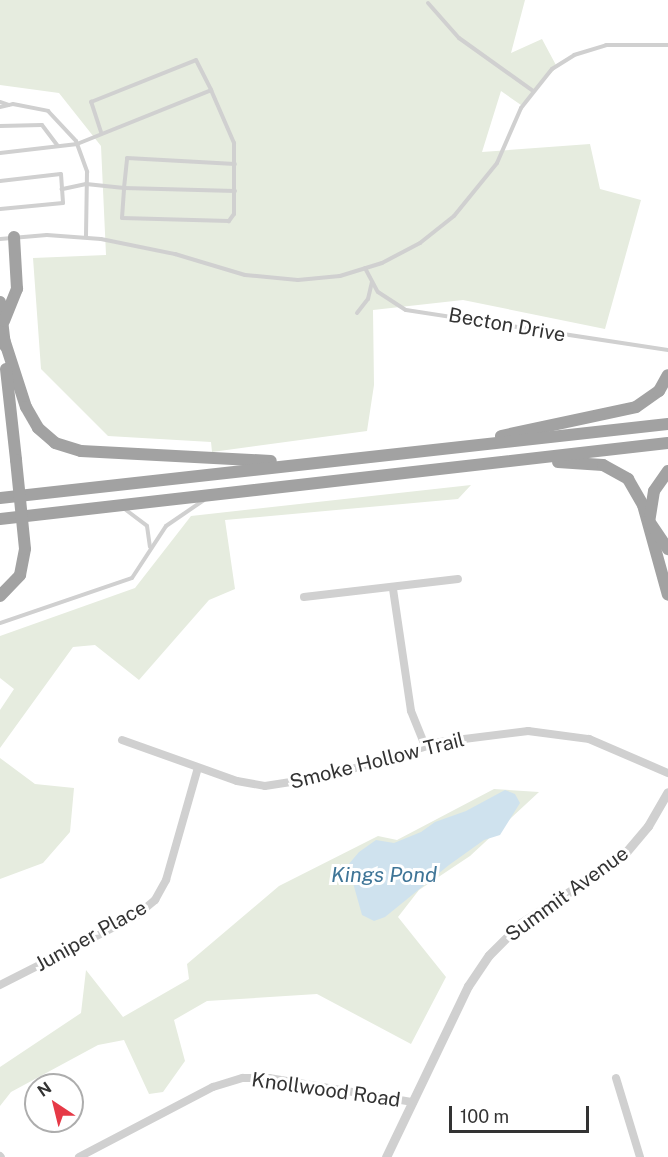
<!DOCTYPE html>
<html>
<head>
<meta charset="utf-8">
<style>
  body { margin:0 }
  #map { position:relative; width:668px; height:1157px; overflow:hidden; background:#fff; font-family:"Public Sans",sans-serif }
  div>[style] { position:absolute }
  [style*='--x'] { left:calc(var(--x)*1px); top:calc(var(--y)*1px); width:calc(var(--w)*1px); rotate:calc(var(--a)*1deg) }
  .green>* { inset:0; background:#e6ecdf }
  .water>* { inset:0; background:#cfe2ee }
  .service>* { height:4px; margin:-2px; padding:0 2px; transform-origin:2px; border-radius:2px; background:#d0d0d0 }
  .minor>* { height:8px; margin:-4px; padding:0 4px; transform-origin:4px; border-radius:4px; background:#d0d0d0 }
  .tertiary>* { height:9px; margin:-4.5px; padding:0 4.5px; transform-origin:4.5px; border-radius:4.5px; background:#d0d0d0 }
  .trunk>* { height:12px; margin:-6px; padding:0 6px; transform-origin:6px; border-radius:6px; background:#a2a2a2 }
  .trunk-bridge>* { height:12px; margin:-6px; padding:0 6px; transform-origin:6px; border-radius:6px; background:#a2a2a2 }
  span { translate:-50% -50%; white-space:nowrap; text-align:center; line-height:1.15; -webkit-text-stroke:6px #fff; paint-order:stroke }
  .street-label { font-size:20px; color:#333 }
  .water-label { font-size:21px; color:#3f7597; font-style:italic }
  .north { position:absolute; left:24px; top:1073px; width:60px; height:60px; box-sizing:border-box; background:#fff; border:2px solid #adadad; border-radius:50%; rotate:325deg; font-size:16px; font-weight:700; line-height:24px; text-align:center; color:#333 }
  .north::after { content:''; display:block; margin:auto; width:21px; height:27px; background:#e63946; clip-path:polygon(50% 0,100% 100%,50% 72%,0 100%) }
  .scale { position:absolute; left:449px; top:1106px; width:140px; height:27px; box-sizing:border-box; border:3px solid #333; border-top:0; padding-left:8px; font-size:18px; line-height:21px; white-space:nowrap; color:#333; -webkit-text-stroke:4px #fff; paint-order:stroke }
</style>
</head>
<body>
<div id="map">
  <div class="green">
    <div style="clip-path:polygon(0 0,525px 0,511px 53px,542px 39px,557px 67px,521px 105px,501px 91px,482px 152px,590px 144px,600px 189px,641px 200px,605px 329px,463px 300px,373px 310px,374px 385px,367px 431px,212px 452px,211px 442px,108px 436px,41px 369px,33px 258px,106px 255px,101px 146px,59px 93px,0 85px)"></div>
    <div style="clip-path:polygon(471px 485px,458px 499px,225px 520px,235px 589px,209px 600px,139px 680px,95px 645px,73px 647px,0 748px,0 710px,14px 689px,0 678px,0 636px,135px 588px,191px 516px)"></div>
    <div style="clip-path:polygon(0 758px,35px 784px,74px 788px,70px 832px,43px 863px,0 879px)"></div>
    <div style="clip-path:polygon(494px 789px,539px 792px,470px 856px,419px 890px,398px 917px,446px 977px,411px 1044px,317px 994px,207px 1001px,174px 1020px,185px 1061px,163px 1092px,149px 1094px,124px 1040px,98px 1045px,11px 1092px,0 1106px,0 1067px,81px 1013px,86px 970px,123px 1017px,189px 979px,187px 964px,279px 886px,378px 836px,397px 840px)"></div>
  </div>
  <div class="water">
    <div style="clip-path:polygon(505px 790px,515px 794px,520px 803px,500px 835px,484px 840px,449px 865px,385px 917px,374px 921px,362px 915px,348px 865px,359px 852px,376px 840px,394px 843px,421px 832px,435px 822px,466px 811px)"></div>
  </div>
  <div class="service">
    <div style="--x:428;--y:3;--w:47;--a:48.5"></div>
    <div style="--x:459;--y:38;--w:91;--a:35.6"></div>
    <div style="--x:0;--y:102;--w:9;--a:18"></div>
    <div style="--x:0;--y:107;--w:13;--a:-13"></div>
    <div style="--x:13;--y:104;--w:36;--a:11"></div>
    <div style="--x:48;--y:111;--w:41;--a:47"></div>
    <div style="--x:76;--y:141;--w:33;--a:70"></div>
    <div style="--x:87;--y:172;--w:65;--a:90.9"></div>
    <div style="--x:0;--y:126;--w:42;--a:-1.4"></div>
    <div style="--x:42;--y:125;--w:26;--a:53"></div>
    <div style="--x:101;--y:132;--w:32;--a:-108"></div>
    <div style="--x:91;--y:102;--w:113;--a:-21.8"></div>
    <div style="--x:196;--y:60;--w:34;--a:63"></div>
    <div style="--x:0;--y:153;--w:78;--a:-6.7"></div>
    <div style="--x:77;--y:144;--w:144;--a:-21.9"></div>
    <div style="--x:211;--y:90;--w:58;--a:66.5"></div>
    <div style="--x:234;--y:143;--w:71;--a:90"></div>
    <div style="--x:234;--y:214;--w:9;--a:126"></div>
    <div style="--x:229;--y:221;--w:107;--a:-178.4"></div>
    <div style="--x:122;--y:218;--w:30;--a:-86"></div>
    <div style="--x:124;--y:188;--w:38;--a:-174"></div>
    <div style="--x:86;--y:184;--w:25;--a:168"></div>
    <div style="--x:0;--y:181;--w:61;--a:-6.5"></div>
    <div style="--x:61;--y:174;--w:29;--a:86"></div>
    <div style="--x:63;--y:203;--w:63;--a:174.6"></div>
    <div style="--x:235;--y:191;--w:111;--a:-178.5"></div>
    <div style="--x:124;--y:188;--w:30;--a:-84"></div>
    <div style="--x:127;--y:158;--w:108;--a:3.2"></div>
    <div style="--x:0;--y:239;--w:47;--a:-4.9"></div>
    <div style="--x:47;--y:235;--w:54;--a:4.2"></div>
    <div style="--x:101;--y:239;--w:76;--a:11.5"></div>
    <div style="--x:175;--y:254;--w:73;--a:16.7"></div>
    <div style="--x:245;--y:275;--w:53;--a:5.4"></div>
    <div style="--x:298;--y:280;--w:42;--a:-5.4"></div>
    <div style="--x:340;--y:276;--w:44;--a:-17.2"></div>
    <div style="--x:382;--y:263;--w:43;--a:-27.8"></div>
    <div style="--x:420;--y:243;--w:43;--a:-38.5"></div>
    <div style="--x:454;--y:216;--w:68;--a:-50.9"></div>
    <div style="--x:497;--y:163;--w:60;--a:-66.4"></div>
    <div style="--x:521;--y:108;--w:50;--a:-51.5"></div>
    <div style="--x:552;--y:69;--w:26;--a:-32"></div>
    <div style="--x:574;--y:55;--w:34;--a:-17"></div>
    <div style="--x:606;--y:45;--w:62;--a:0"></div>
    <div style="--x:365;--y:268;--w:27;--a:62"></div>
    <div style="--x:378;--y:292;--w:33;--a:33"></div>
    <div style="--x:406;--y:310;--w:265;--a:8.7"></div>
    <div style="--x:357;--y:313;--w:18;--a:-52"></div>
    <div style="--x:368;--y:299;--w:17;--a:-77"></div>
    <div style="--x:126;--y:510;--w:26;--a:37"></div>
    <div style="--x:147;--y:526;--w:21;--a:82"></div>
    <div style="--x:0;--y:623;--w:139;--a:-18.8"></div>
    <div style="--x:132;--y:578;--w:62;--a:-56.8"></div>
    <div style="--x:166;--y:526;--w:46;--a:-34.4"></div>
  </div>
  <div class="minor">
    <div style="--x:393;--y:589;--w:123;--a:81.6"></div>
    <div style="--x:411;--y:711;--w:37;--a:68"></div>
    <div style="--x:304;--y:597;--w:155;--a:-6.7"></div>
    <div style="--x:122;--y:740;--w:122;--a:19.6"></div>
    <div style="--x:237;--y:781;--w:28;--a:10"></div>
    <div style="--x:265;--y:786;--w:65;--a:-8.9"></div>
    <div style="--x:329;--y:776;--w:116;--a:-17"></div>
    <div style="--x:440;--y:742;--w:89;--a:-7.1"></div>
    <div style="--x:528;--y:731;--w:62;--a:7.5"></div>
    <div style="--x:589;--y:739;--w:86;--a:23.3"></div>
    <div style="--x:0;--y:985;--w:153;--a:-26.9"></div>
    <div style="--x:136;--y:916;--w:25;--a:-40"></div>
    <div style="--x:155;--y:900;--w:23;--a:-61"></div>
    <div style="--x:166;--y:880;--w:116;--a:-74.1"></div>
    <div style="--x:616;--y:1078;--w:83;--a:73.1"></div>
    <div style="--x:0;--y:1156;--w:1;--a:45"></div>
    <div style="--x:79;--y:1157;--w:151;--a:-27.6"></div>
    <div style="--x:213;--y:1087;--w:31;--a:-17"></div>
    <div style="--x:243;--y:1078;--w:26;--a:0"></div>
    <div style="--x:269;--y:1078;--w:146;--a:9.5"></div>
  </div>
  <div class="tertiary">
    <div style="--x:386;--y:1157;--w:190;--a:-64.4"></div>
    <div style="--x:468;--y:986;--w:37;--a:-56"></div>
    <div style="--x:489;--y:955;--w:45;--a:-45"></div>
    <div style="--x:521;--y:923;--w:119;--a:-33"></div>
    <div style="--x:621;--y:858;--w:42;--a:-49.8"></div>
    <div style="--x:648;--y:826;--w:39;--a:-60"></div>
  </div>
  <div class="trunk">
    <div style="--x:0;--y:302;--w:44;--a:83.5"></div>
    <div style="--x:4;--y:321;--w:35;--a:-68"></div>
    <div style="--x:17;--y:289;--w:52;--a:-93.3"></div>
    <div style="--x:4;--y:339;--w:71;--a:72.1"></div>
    <div style="--x:26;--y:407;--w:24;--a:60"></div>
    <div style="--x:38;--y:428;--w:23;--a:41"></div>
    <div style="--x:55;--y:443;--w:27;--a:17"></div>
    <div style="--x:81;--y:451;--w:190;--a:3"></div>
    <div style="--x:6;--y:369;--w:92;--a:83.7"></div>
    <div style="--x:501;--y:436;--w:138;--a:-12.1"></div>
    <div style="--x:636;--y:407;--w:28;--a:-35"></div>
    <div style="--x:659;--y:391;--w:18;--a:-61"></div>
    <div style="--x:558;--y:462;--w:45;--a:3.8"></div>
    <div style="--x:603;--y:465;--w:29;--a:29"></div>
    <div style="--x:628;--y:479;--w:30;--a:60"></div>
    <div style="--x:643;--y:505;--w:93;--a:74.5"></div>
    <div style="--x:668;--y:471;--w:24;--a:125"></div>
    <div style="--x:654;--y:491;--w:30;--a:99"></div>
    <div style="--x:649;--y:521;--w:34;--a:56"></div>
    <div style="--x:0;--y:498;--w:672;--a:-6.32"></div>
    <div style="--x:0;--y:519;--w:672;--a:-6.49"></div>
    <div style="--x:0;--y:596;--w:29;--a:-46"></div>
    <div style="--x:20;--y:575;--w:26;--a:-79"></div>
  </div>
  <div class="trunk-bridge">
    <div style="--x:16;--y:460;--w:89;--a:84.2"></div>
  </div>
  <div class="street-label">
    <span style="left:507px;top:325px;rotate:10deg">Becton Drive</span>
    <span style="left:377px;top:761px;rotate:-14deg">Smoke Hollow Trail</span>
    <span style="left:567px;top:894px;rotate:-36deg">Summit Avenue</span>
    <span style="left:91px;top:936px;rotate:-29deg">Juniper Place</span>
    <span style="left:326px;top:1090px;rotate:8deg">Knollwood Road</span>
  </div>
  <div class="water-label">
    <span style="left:384px;top:875px">Kings Pond</span>
  </div>
  <div class="north">N</div>
  <div class="scale">100 m</div>
</div>
</body>
</html>
